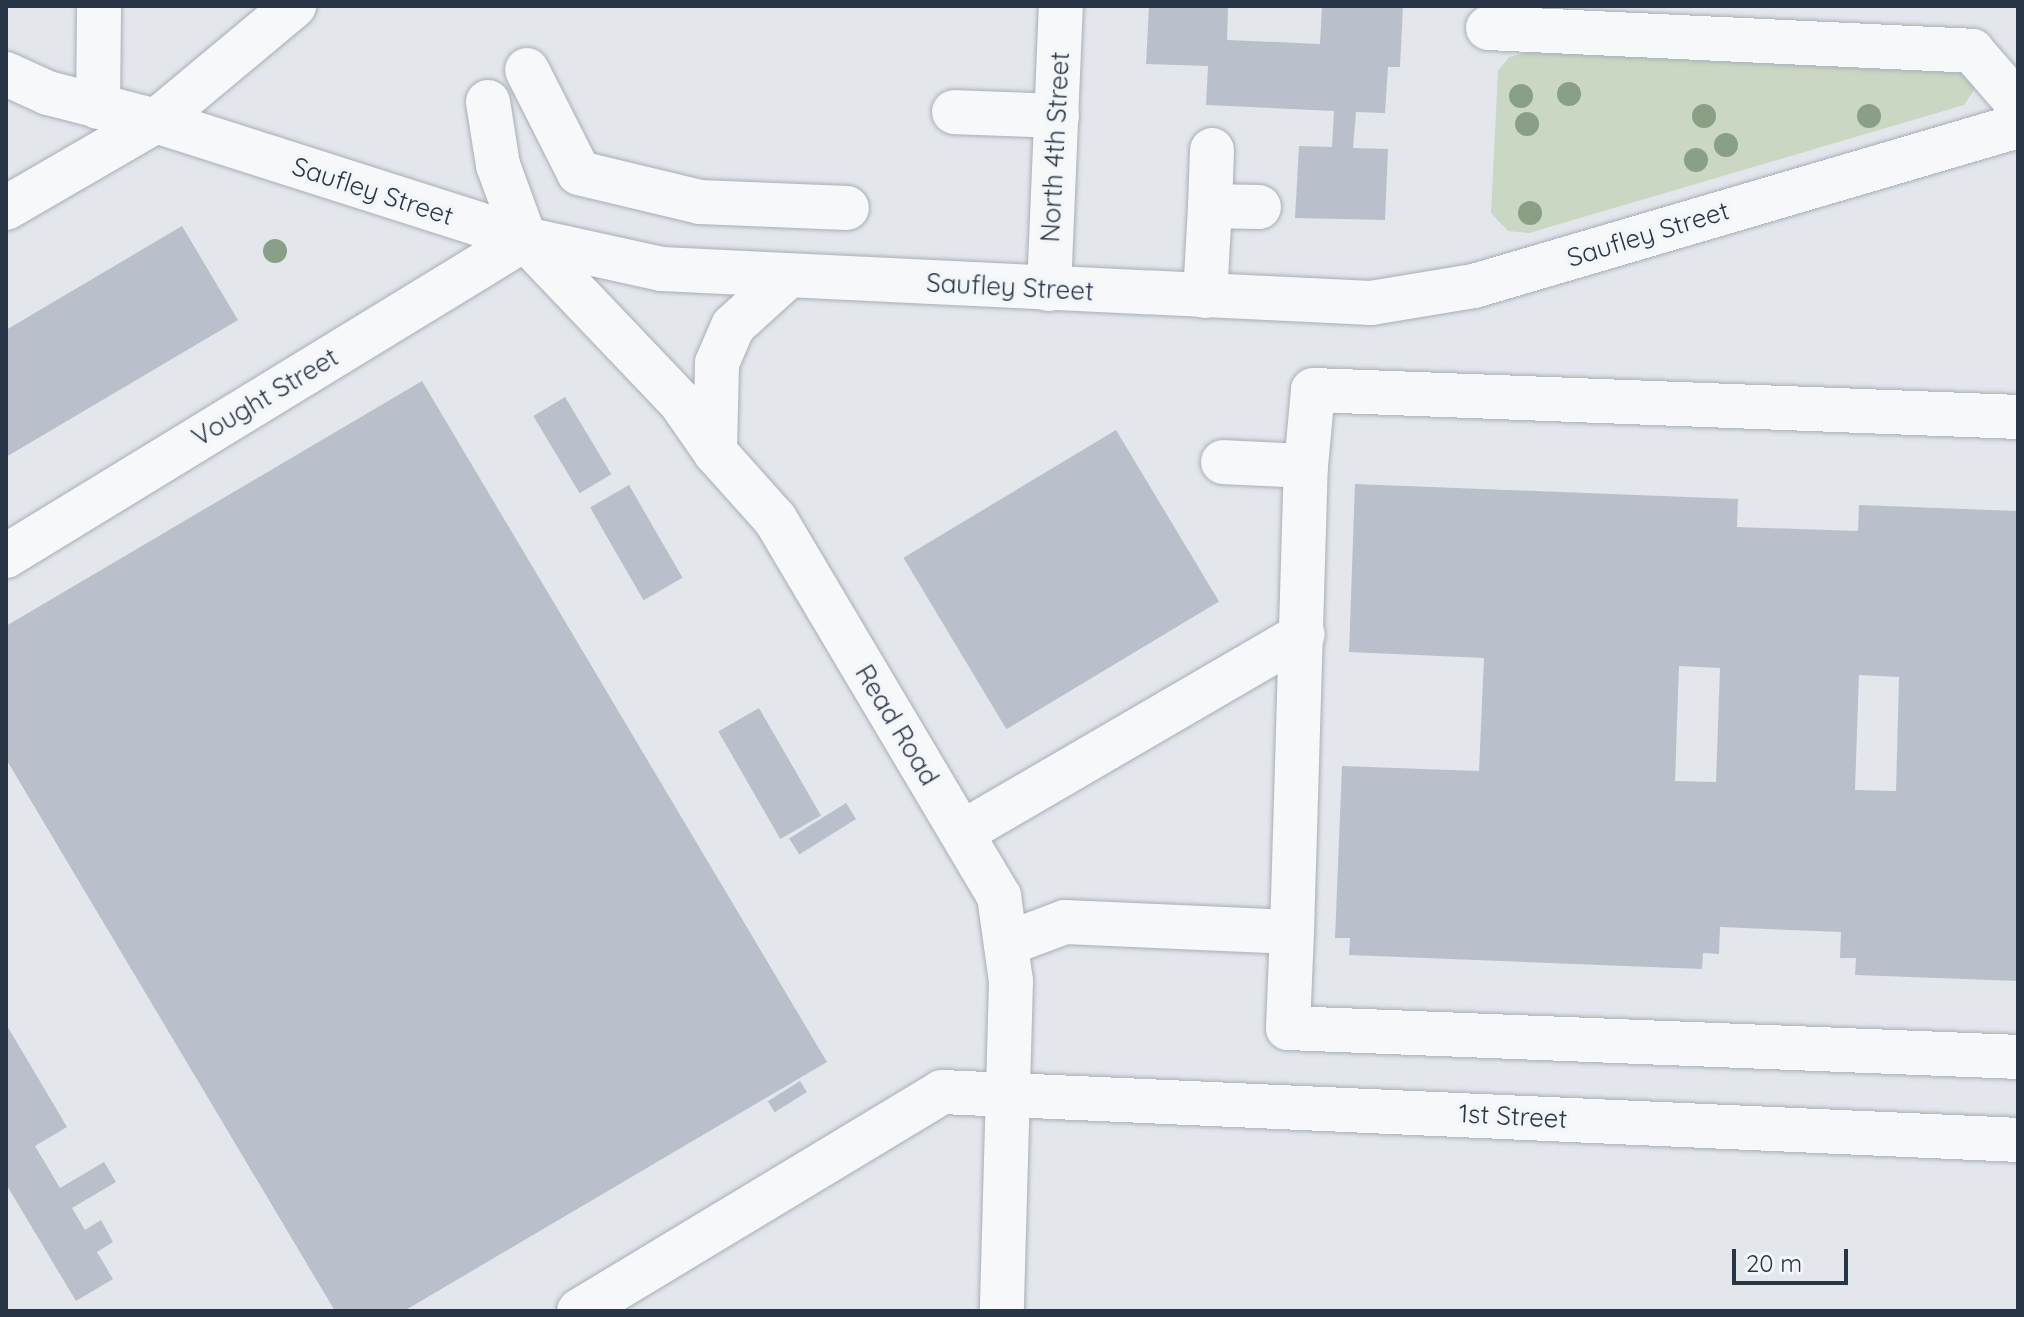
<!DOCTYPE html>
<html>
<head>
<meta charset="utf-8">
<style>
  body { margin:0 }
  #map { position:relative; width:2024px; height:1317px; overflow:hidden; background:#e3e7ec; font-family:Quicksand,sans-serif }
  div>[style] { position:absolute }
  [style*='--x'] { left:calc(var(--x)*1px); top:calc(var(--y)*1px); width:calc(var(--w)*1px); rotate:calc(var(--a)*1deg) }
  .green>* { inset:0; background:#c9d7c3 }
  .building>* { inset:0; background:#b9c0cb; transform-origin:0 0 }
  .roads { filter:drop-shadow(0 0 2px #a7aeb7) drop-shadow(0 0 2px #a7aeb7) }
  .minor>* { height:44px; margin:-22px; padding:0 22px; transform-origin:22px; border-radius:22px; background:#f6f8fa }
  .trees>* { width:24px; height:24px; margin:-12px; border-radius:50%; background:#89a087 }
  span { translate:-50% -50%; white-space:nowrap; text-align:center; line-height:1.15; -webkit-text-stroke:7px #f3f6f9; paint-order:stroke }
  .street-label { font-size:26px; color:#283547 }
  .frame { position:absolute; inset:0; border:8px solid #283547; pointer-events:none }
  .scale { position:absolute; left:1732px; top:1249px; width:116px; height:36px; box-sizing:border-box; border:4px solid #283547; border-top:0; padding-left:10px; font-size:24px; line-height:28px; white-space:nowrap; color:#283547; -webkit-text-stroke:6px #f3f6f9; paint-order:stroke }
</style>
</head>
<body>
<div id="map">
  <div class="green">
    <div style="clip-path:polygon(1528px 52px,1967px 73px,1976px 87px,1964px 105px,1529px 233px,1508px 231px,1491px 213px,1498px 71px,1509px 57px)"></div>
  </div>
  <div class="building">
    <div style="clip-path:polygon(1149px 6px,1228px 6px,1227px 40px,1320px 44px,1322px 6px,1403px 6px,1400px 67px,1388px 67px,1385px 113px,1356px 112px,1353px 148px,1388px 149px,1385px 220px,1295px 218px,1299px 146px,1332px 147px,1334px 111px,1206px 105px,1208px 66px,1146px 64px)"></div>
    <div style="clip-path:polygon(182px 226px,238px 320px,6px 457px,6px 330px)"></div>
    <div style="clip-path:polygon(422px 381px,827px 1062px,404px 1311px,335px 1311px,6px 759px,6px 626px)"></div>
    <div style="left:565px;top:397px;width:90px;height:37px;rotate:59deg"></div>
    <div style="left:1116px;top:430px;width:200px;height:248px;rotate:59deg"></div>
    <div style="clip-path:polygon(evenodd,1355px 484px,1738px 499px,1737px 527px,1858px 531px,1859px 505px,2018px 511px,2018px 981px,1855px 975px,1856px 958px,1840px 958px,1841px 932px,1720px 927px,1719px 954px,1703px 953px,1702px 969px,1349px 955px,1350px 938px,1335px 938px,1342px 766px,1479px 771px,1484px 658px,1349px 652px,1355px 484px,1679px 666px,1720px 668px,1716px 782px,1675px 781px,1679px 666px,1355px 484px,1859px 675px,1899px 677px,1896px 791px,1855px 790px,1859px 675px)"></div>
    <div style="left:629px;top:485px;width:107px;height:45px;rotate:60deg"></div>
    <div style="left:759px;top:708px;width:124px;height:47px;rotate:60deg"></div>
    <div style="left:846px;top:803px;width:19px;height:67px;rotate:58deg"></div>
    <div style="clip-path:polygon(6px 1024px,67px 1127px,35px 1146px,60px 1188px,104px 1162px,116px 1182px,72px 1208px,85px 1230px,101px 1220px,113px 1242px,97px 1252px,113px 1279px,76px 1301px,6px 1184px)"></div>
    <div style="left:800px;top:1081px;width:13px;height:38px;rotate:58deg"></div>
  </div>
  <div class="roads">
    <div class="minor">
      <div style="--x:1488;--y:28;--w:485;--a:2.7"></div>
      <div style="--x:1972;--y:51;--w:70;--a:49"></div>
      <div style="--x:527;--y:70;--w:115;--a:63.2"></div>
      <div style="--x:579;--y:173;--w:124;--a:13.5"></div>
      <div style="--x:700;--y:202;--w:147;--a:2.3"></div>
      <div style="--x:6;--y:74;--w:46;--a:24.3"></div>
      <div style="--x:48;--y:93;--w:112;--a:14.5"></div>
      <div style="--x:156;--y:121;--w:387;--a:17.7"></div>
      <div style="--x:525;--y:239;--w:140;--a:12.4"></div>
      <div style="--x:662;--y:269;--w:710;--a:2.75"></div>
      <div style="--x:1371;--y:303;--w:104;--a:-9.4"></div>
      <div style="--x:1474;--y:286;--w:567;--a:-16.39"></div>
      <div style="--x:488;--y:102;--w:64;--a:81"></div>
      <div style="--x:498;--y:165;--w:79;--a:70"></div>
      <div style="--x:525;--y:239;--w:226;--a:46.4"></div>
      <div style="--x:681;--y:403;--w:60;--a:55.2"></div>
      <div style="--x:715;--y:452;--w:90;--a:48.2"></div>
      <div style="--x:775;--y:519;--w:439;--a:59.3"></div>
      <div style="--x:999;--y:896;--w:86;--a:82"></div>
      <div style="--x:1011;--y:981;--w:330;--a:91.6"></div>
      <div style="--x:98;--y:107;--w:101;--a:-89.4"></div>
      <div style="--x:954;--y:112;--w:103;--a:2.2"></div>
      <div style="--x:1212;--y:150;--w:56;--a:92"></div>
      <div style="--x:1210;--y:206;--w:49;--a:1.2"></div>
      <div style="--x:6;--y:208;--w:173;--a:-30.1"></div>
      <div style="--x:156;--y:121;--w:180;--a:-39.8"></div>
      <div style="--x:1049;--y:289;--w:283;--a:-87.6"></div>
      <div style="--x:1205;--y:296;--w:90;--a:-86.8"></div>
      <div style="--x:715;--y:452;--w:89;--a:-88.7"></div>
      <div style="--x:717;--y:363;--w:40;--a:-66.6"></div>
      <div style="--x:733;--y:326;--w:74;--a:-42.3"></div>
      <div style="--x:1223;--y:462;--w:83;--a:2.8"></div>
      <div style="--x:6;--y:556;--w:608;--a:-31.42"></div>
      <div style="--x:963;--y:832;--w:393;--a:-30.2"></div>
      <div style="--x:1292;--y:932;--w:466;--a:-88.3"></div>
      <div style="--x:1306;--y:466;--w:76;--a:-84.7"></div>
      <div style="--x:1313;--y:390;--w:706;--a:2.19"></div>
      <div style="--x:1009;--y:943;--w:60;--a:-20.6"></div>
      <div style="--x:1065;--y:922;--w:227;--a:2.5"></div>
      <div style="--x:1292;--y:932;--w:96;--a:92.4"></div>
      <div style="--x:1288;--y:1028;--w:731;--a:2.27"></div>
      <div style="--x:579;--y:1311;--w:424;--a:-31.1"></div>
      <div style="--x:942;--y:1092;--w:1077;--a:2.55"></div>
    </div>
  </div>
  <div class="trees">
    <div style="left:1569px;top:94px"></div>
    <div style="left:1521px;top:96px"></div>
    <div style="left:1704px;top:116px"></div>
    <div style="left:1869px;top:116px"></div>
    <div style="left:1527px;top:124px"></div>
    <div style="left:1726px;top:145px"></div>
    <div style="left:1696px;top:160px"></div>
    <div style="left:1530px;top:213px"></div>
    <div style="left:275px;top:251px"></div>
  </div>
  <div class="street-label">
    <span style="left:1055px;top:147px;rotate:-87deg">North 4th Street</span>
    <span style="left:373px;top:191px;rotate:18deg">Saufley Street</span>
    <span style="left:1648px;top:234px;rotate:-17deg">Saufley Street</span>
    <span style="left:1010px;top:287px;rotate:3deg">Saufley Street</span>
    <span style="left:265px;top:397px;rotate:-31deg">Vought Street</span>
    <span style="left:897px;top:725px;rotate:59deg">Read Road</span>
    <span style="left:1513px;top:1116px;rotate:3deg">1st Street</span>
  </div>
  <div class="frame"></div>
  <div class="scale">20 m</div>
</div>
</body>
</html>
